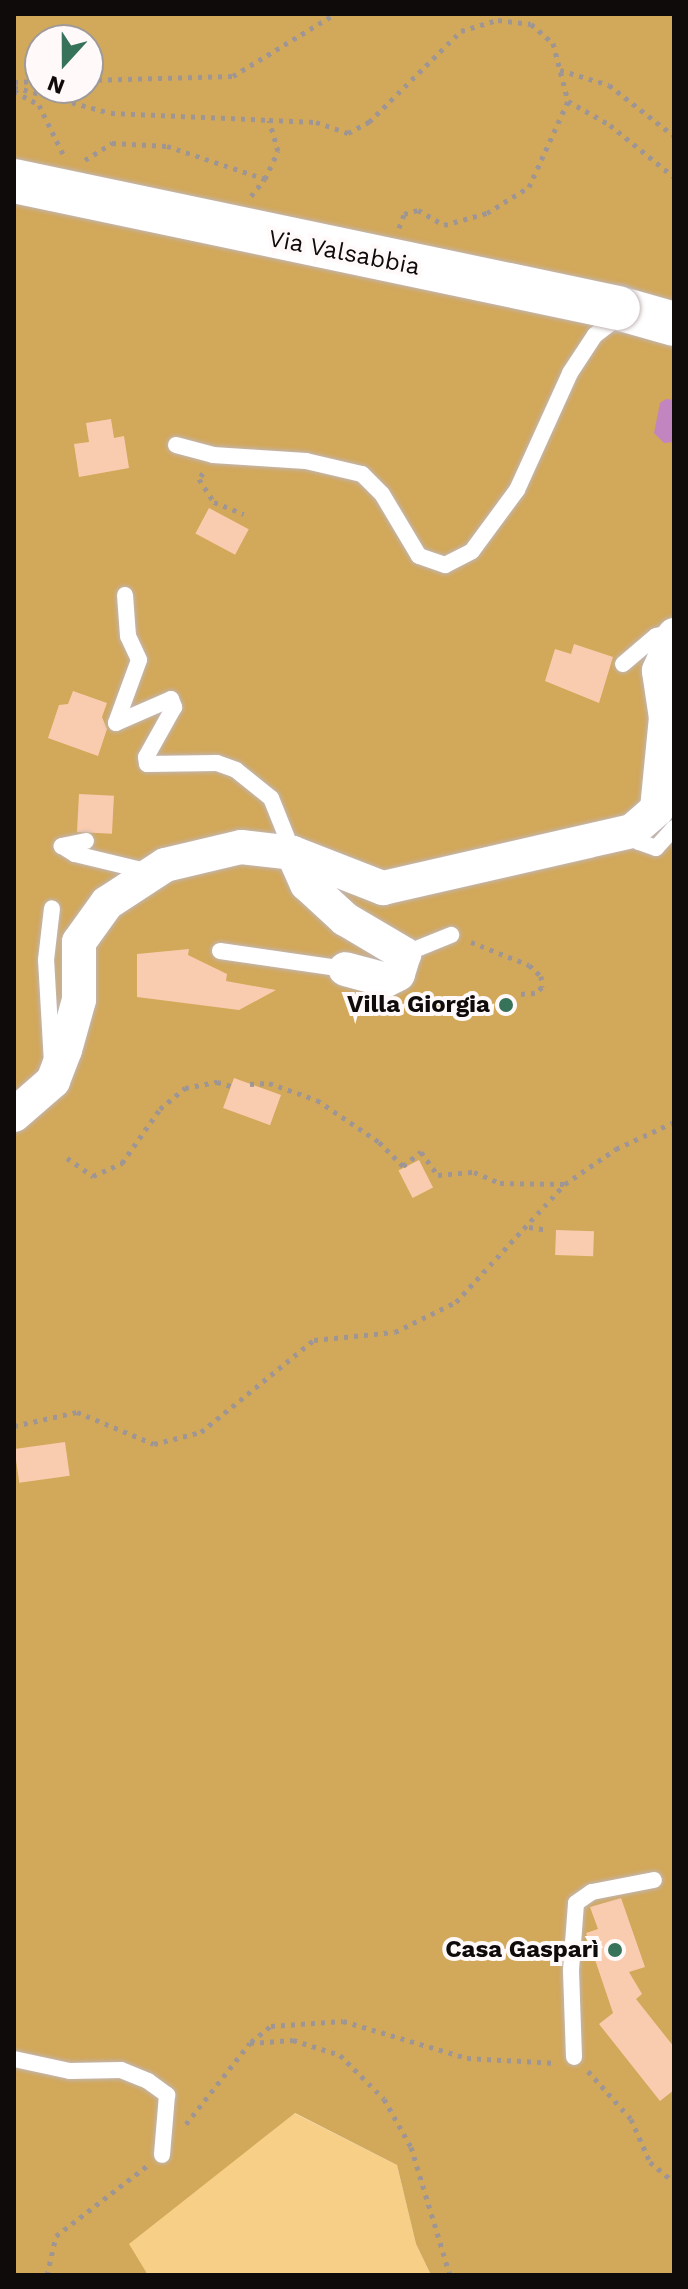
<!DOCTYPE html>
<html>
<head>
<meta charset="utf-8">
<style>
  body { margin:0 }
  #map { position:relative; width:688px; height:2289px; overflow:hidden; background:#f7ebe9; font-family:"Work Sans",sans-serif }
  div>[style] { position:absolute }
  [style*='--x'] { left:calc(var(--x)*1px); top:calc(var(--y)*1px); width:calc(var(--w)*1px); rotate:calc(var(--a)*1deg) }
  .green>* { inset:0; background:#f7cf86 }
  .forest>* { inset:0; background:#d2a85a }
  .water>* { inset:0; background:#c385c0 }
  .building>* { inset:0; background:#faccaf; transform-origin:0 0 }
  .path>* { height:5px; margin-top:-2.5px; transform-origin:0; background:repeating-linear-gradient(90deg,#9f9694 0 4px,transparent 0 10px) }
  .roads { filter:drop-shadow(0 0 2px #c1b6b5) drop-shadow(0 0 2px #c1b6b5) }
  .lane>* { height:16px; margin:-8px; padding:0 8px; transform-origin:8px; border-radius:8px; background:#fff }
  .street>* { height:34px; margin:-17px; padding:0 17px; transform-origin:17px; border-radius:17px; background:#fff }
  .secondary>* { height:44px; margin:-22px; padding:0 22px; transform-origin:22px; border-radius:22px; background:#fff }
  .bridges { filter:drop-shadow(0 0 2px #c1b6b5) drop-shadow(0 0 2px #c1b6b5) }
  .secondary-bridge>* { height:44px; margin:-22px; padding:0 22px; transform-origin:22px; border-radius:22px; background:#fff }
  .dots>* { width:22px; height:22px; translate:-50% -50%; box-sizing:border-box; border:4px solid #fffaf9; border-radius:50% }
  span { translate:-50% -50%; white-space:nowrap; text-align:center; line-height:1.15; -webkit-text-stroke:8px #fffaf9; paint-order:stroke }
  .street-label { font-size:24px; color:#0f0b0b }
  .poi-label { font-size:24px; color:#0f0b0b; font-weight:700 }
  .right { translate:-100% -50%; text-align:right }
  .frame { position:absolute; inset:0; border:16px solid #0f0b0b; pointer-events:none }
  .north { position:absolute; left:24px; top:24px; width:80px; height:80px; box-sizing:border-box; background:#fffaf9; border:2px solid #9f9a9a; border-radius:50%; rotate:201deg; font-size:22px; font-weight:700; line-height:32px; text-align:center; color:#0f0b0b }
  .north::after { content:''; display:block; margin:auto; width:28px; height:36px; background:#37725b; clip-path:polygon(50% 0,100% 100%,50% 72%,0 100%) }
</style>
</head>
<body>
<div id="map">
  <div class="green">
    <div style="clip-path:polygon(294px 2113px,397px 2165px,416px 2244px,431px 2275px,148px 2275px,128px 2244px)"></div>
  </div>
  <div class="forest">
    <div style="clip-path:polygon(evenodd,14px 14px,674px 14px,674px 2275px,431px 2275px,416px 2244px,397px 2165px,295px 2113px,129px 2244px,148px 2275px,14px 2275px,14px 14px,40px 40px,88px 40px,88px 88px,40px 88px,40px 40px)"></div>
  </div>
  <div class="water">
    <div style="clip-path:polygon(666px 399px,674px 400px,674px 442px,664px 443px,654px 433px,660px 403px)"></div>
  </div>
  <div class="building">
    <div style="clip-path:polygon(111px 419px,114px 438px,124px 436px,129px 468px,79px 477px,74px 444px,89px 442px,86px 423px)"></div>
    <div style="left:209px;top:508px;width:45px;height:29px;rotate:28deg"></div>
    <div style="clip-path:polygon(574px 644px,613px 657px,599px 703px,545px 681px,555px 649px,571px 654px)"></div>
    <div style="clip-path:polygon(73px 691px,107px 703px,102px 717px,107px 729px,98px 756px,48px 738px,59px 705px,68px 704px)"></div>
    <div style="left:79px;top:794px;width:35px;height:38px;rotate:3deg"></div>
    <div style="clip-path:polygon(189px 949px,188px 955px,227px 974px,226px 981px,276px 990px,239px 1010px,137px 997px,137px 954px)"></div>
    <div style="left:234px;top:1078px;width:50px;height:32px;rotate:20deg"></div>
    <div style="left:419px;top:1160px;width:31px;height:23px;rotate:63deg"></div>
    <div style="left:556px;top:1230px;width:38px;height:25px;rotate:2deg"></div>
    <div style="left:65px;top:1442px;width:34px;height:51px;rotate:82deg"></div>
    <div style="clip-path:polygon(621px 1898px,645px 1967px,629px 1972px,642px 1994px,636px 1999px,674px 2047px,674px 2090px,660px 2101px,599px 2024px,613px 2013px,586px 1933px,598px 1929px,590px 1907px)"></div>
  </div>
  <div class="path">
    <div style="--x:560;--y:70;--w:51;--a:17"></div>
    <div style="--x:609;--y:85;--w:83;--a:38.1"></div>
    <div style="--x:88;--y:80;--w:145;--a:-1.6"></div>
    <div style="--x:233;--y:76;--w:119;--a:-31.3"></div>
    <div style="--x:14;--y:82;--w:26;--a:-2"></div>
    <div style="--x:14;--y:87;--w:100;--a:15"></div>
    <div style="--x:111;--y:113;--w:158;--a:2.5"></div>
    <div style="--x:14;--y:91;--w:29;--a:29"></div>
    <div style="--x:39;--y:105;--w:57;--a:63.9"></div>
    <div style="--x:85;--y:160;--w:32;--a:-32"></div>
    <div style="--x:112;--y:143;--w:55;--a:3.1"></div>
    <div style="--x:167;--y:146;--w:103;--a:18.6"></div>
    <div style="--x:265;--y:179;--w:31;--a:-65"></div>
    <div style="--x:278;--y:151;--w:32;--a:-106"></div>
    <div style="--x:269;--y:120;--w:47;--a:2.4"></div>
    <div style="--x:316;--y:122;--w:34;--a:19"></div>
    <div style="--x:348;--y:133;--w:24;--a:-28"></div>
    <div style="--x:369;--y:122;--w:129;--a:-44.7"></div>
    <div style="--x:461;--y:31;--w:39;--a:-17"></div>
    <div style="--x:498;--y:20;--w:33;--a:7"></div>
    <div style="--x:531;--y:24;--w:29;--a:41"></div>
    <div style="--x:553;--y:43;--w:60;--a:75.5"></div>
    <div style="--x:568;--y:101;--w:48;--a:29.7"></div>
    <div style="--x:610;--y:125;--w:82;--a:39.1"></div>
    <div style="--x:251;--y:196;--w:22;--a:-51"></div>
    <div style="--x:399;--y:228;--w:15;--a:-70"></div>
    <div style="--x:404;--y:214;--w:15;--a:-16"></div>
    <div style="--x:418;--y:210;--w:30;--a:30"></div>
    <div style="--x:444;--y:225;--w:45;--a:-15.6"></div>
    <div style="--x:487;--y:213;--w:49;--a:-31.8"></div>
    <div style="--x:529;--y:187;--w:94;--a:-65.6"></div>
    <div style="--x:203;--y:473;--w:7;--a:124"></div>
    <div style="--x:199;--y:479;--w:27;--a:57"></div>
    <div style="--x:214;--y:502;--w:32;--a:22"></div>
    <div style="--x:471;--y:942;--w:62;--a:21.6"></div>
    <div style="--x:529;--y:965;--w:16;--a:43"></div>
    <div style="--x:541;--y:976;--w:11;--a:85"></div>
    <div style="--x:542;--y:987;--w:9;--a:139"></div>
    <div style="--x:535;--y:993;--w:16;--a:176"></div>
    <div style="--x:250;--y:1084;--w:19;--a:-3"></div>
    <div style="--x:269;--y:1083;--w:51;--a:19.5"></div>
    <div style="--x:317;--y:1100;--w:75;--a:34.1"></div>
    <div style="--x:379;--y:1142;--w:34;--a:45"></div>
    <div style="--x:403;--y:1166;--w:23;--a:-38"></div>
    <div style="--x:421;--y:1152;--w:29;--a:54"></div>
    <div style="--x:438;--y:1175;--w:36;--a:-5"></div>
    <div style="--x:474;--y:1172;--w:28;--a:23"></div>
    <div style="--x:500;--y:1183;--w:64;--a:0.9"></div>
    <div style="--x:67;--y:1158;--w:32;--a:35"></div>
    <div style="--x:93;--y:1176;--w:32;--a:-24"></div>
    <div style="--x:122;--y:1163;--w:66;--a:-54.9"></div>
    <div style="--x:160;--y:1109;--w:33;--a:-40"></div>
    <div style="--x:185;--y:1088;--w:33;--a:-11"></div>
    <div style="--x:217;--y:1082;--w:15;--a:16"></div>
    <div style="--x:529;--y:1227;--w:18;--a:9"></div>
    <div style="--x:14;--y:1426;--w:65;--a:-12.5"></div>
    <div style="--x:77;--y:1412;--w:83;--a:22.6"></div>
    <div style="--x:154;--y:1444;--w:49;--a:-14.3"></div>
    <div style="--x:201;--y:1432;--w:146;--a:-39.2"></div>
    <div style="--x:314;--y:1340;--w:81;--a:-5.6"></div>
    <div style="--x:395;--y:1332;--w:68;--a:-26.2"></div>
    <div style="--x:456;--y:1302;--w:161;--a:-47.3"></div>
    <div style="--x:565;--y:1184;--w:62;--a:-34.5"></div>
    <div style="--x:616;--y:1149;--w:64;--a:-25"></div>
    <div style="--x:251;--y:2042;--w:26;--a:-39"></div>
    <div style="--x:271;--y:2026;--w:72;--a:-4"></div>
    <div style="--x:343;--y:2021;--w:129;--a:16.6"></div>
    <div style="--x:467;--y:2058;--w:90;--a:3.2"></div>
    <div style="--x:588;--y:2071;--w:64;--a:48.1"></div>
    <div style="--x:631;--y:2119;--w:47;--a:66.2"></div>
    <div style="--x:650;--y:2162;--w:31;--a:40"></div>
    <div style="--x:186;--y:2124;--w:103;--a:-51.7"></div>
    <div style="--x:250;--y:2043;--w:43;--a:-4"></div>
    <div style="--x:293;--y:2040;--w:49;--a:17.7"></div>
    <div style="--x:340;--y:2055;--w:62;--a:45"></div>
    <div style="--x:384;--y:2099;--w:55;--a:60.6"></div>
    <div style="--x:411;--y:2147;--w:134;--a:73.1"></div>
    <div style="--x:47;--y:2275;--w:40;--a:-77"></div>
    <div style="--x:56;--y:2236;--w:115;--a:-37.6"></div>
  </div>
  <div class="roads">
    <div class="lane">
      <div style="--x:176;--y:445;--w:38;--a:15"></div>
      <div style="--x:213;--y:455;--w:93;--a:3.7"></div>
      <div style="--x:306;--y:461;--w:57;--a:13.1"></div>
      <div style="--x:362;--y:474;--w:28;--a:45"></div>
      <div style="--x:382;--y:494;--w:72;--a:59.2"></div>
      <div style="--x:419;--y:556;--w:28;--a:19"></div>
      <div style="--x:445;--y:565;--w:30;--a:-27"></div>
      <div style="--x:472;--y:551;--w:76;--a:-53.6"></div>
      <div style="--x:517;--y:490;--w:128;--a:-65.6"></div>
      <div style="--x:570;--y:373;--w:45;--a:-56.7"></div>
      <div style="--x:595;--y:335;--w:31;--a:-37"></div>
      <div style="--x:125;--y:595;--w:41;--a:85.8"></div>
      <div style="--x:128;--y:636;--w:26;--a:65"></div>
      <div style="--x:139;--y:660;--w:67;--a:110.1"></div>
      <div style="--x:116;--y:723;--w:60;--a:-23.6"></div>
      <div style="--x:171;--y:699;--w:9;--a:69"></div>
      <div style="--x:174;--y:707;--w:57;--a:119.2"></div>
      <div style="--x:146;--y:757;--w:7;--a:82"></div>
      <div style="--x:147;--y:764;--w:70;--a:-0.8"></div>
      <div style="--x:217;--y:763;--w:20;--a:20"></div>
      <div style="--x:236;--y:770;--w:45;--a:38.7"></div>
      <div style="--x:271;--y:798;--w:59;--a:68.2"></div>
      <div style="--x:623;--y:664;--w:43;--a:-40.3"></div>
      <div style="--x:656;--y:636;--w:18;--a:-13"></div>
      <div style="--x:632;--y:831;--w:13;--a:58"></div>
      <div style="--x:639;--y:842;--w:18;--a:19"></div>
      <div style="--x:656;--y:848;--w:27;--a:-48"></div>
      <div style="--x:86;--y:841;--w:25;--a:168"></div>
      <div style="--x:62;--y:846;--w:15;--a:32"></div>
      <div style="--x:75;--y:854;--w:77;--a:13.5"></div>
      <div style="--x:220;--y:951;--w:126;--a:8.2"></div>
      <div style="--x:404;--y:954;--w:51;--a:-22"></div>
      <div style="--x:52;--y:1063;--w:103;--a:-93.3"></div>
      <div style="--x:46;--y:960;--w:52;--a:-83.4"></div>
      <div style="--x:574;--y:2057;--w:87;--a:-92"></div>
      <div style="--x:571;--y:1970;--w:67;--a:-85.7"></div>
      <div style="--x:576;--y:1903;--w:19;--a:-35"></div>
      <div style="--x:592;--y:1892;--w:63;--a:-11"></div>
      <div style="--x:14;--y:2059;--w:57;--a:12.1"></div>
      <div style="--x:70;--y:2071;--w:51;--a:-1.1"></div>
      <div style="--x:121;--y:2070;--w:29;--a:22"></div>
      <div style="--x:148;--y:2081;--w:24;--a:36"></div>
      <div style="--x:167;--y:2095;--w:60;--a:94.8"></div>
    </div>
    <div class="street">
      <div style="--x:293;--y:853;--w:34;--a:66"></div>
      <div style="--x:307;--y:884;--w:52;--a:42.6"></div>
      <div style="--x:345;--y:919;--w:69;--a:30.7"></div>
      <div style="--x:404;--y:954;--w:21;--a:107"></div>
      <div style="--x:398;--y:974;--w:13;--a:153"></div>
      <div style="--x:386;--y:980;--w:42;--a:-165"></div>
      <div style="--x:14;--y:1115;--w:52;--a:-41.1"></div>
      <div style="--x:53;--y:1081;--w:33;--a:-69"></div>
      <div style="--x:65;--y:1050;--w:52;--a:-74.4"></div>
      <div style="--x:79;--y:1000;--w:58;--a:-90"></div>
      <div style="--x:79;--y:942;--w:48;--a:-54.3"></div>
      <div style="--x:107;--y:903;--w:69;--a:-33.2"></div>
      <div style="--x:165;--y:865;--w:78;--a:-13.3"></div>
      <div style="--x:241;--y:847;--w:52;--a:6.6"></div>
      <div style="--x:293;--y:853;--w:97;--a:21.3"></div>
      <div style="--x:383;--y:888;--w:255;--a:-12.9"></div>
      <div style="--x:632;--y:831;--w:33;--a:-41"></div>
      <div style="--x:657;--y:809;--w:91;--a:-84.4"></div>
      <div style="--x:666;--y:718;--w:48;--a:-98.5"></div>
      <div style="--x:659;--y:671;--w:39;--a:-67"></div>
    </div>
    <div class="secondary">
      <div style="--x:618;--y:308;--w:58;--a:15.9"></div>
    </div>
  </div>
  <div class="bridges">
    <div class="secondary-bridge">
      <div style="--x:14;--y:181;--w:617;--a:11.87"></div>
    </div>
  </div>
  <div class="dots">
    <div style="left:506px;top:1005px;background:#37725b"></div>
    <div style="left:615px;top:1950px;background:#37725b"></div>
  </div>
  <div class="street-label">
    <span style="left:344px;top:253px;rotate:11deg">Via Valsabbia</span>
  </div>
  <div class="poi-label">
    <span class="right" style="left:490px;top:1005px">Villa Giorgia</span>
    <span class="right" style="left:599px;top:1950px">Casa Gasparì</span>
  </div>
  <div class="frame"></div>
  <div class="north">N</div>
</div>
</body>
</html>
